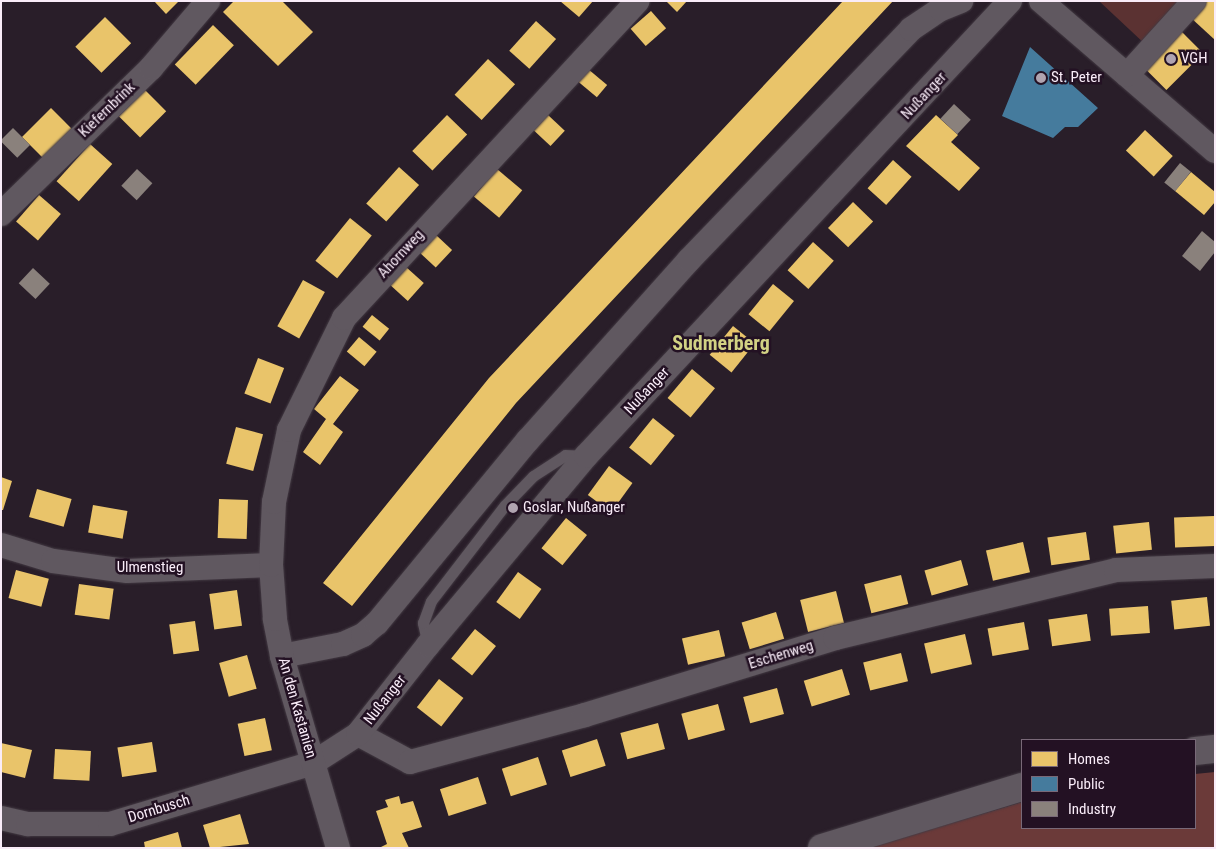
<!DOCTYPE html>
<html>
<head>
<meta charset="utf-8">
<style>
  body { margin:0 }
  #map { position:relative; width:1216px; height:849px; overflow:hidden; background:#291e29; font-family:"Roboto Condensed",sans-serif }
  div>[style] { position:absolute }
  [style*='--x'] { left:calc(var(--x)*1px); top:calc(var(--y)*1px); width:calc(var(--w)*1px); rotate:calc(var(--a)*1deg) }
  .green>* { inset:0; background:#5b3232 }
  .forest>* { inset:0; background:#6b3a39 }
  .homes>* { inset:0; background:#e9c46a; transform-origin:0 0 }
  .public>* { inset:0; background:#457b9d }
  .industry>* { inset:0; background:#8a817c; transform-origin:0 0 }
  .roads { filter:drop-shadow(0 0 1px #433a43) drop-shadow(0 0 1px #433a43) }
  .lane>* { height:11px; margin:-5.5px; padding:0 5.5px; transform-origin:5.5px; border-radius:5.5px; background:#605860 }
  .street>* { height:24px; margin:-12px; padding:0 12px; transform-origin:12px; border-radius:12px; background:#605860 }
  .secondary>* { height:28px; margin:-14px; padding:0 14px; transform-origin:14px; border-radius:14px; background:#605860 }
  .dots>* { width:14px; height:14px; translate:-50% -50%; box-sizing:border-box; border:2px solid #231123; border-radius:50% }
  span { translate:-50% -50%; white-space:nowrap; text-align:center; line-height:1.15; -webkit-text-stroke:5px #231123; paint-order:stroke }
  .poi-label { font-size:15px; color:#f9ecf8 }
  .left { translate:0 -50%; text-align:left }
  .street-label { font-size:15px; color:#f9ecf8 }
  .district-label { font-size:20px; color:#d2d284; font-weight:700 }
  .frame { position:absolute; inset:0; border:2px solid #f9ecf8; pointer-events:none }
  .legend { position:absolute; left:1021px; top:739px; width:175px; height:90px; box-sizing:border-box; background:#231123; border:1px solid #796978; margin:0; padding:6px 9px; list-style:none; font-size:15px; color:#f9ecf8 }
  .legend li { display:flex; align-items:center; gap:10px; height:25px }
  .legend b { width:25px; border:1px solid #796978 }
</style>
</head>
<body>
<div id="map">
  <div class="green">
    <div style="clip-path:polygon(1099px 1px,1188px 1px,1146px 45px)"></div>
  </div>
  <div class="forest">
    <div style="clip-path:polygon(1215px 772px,1215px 848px,867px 848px,1022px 802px,1022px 828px,1195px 828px,1195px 774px)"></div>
  </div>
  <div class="homes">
    <div style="clip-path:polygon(154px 1px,179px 1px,166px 14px)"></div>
    <div style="clip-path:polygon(234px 1px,282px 1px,313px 32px,278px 66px,223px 12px)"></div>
    <div style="clip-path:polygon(560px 1px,593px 1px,579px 17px)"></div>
    <div style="clip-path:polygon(666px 1px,687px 1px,677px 12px)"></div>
    <div style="clip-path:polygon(843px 1px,893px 1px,516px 403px,352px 606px,323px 583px,489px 378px)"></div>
    <div style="clip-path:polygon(1205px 1px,1215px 1px,1215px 40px,1190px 17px)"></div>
    <div style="left:651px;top:11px;width:23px;height:27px;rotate:49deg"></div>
    <div style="left:105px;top:17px;width:37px;height:42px;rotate:45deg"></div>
    <div style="left:536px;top:21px;width:27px;height:40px;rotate:42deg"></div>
    <div style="left:213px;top:25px;width:29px;height:55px;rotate:44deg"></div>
    <div style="left:1177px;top:27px;width:37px;height:52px;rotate:45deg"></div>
    <div style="left:488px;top:59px;width:37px;height:49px;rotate:43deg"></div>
    <div style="left:588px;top:69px;width:25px;height:16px;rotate:40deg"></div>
    <div style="left:145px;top:90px;width:30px;height:37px;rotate:45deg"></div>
    <div style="left:51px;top:108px;width:30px;height:41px;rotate:45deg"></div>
    <div style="left:447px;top:115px;width:28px;height:50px;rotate:44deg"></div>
    <div style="left:548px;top:115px;width:23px;height:21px;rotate:43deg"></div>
    <div style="clip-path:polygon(936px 115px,958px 135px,951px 142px,980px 168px,959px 191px,906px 146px)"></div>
    <div style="left:1145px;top:130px;width:38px;height:28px;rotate:43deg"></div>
    <div style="left:90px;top:144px;width:30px;height:50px;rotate:42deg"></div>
    <div style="left:893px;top:160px;width:25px;height:38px;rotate:42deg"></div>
    <div style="left:399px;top:167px;width:27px;height:49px;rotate:42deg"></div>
    <div style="left:497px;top:169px;width:33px;height:36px;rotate:40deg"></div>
    <div style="clip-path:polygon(1191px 172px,1215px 192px,1215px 202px,1204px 215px,1175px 191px)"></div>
    <div style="left:39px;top:195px;width:29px;height:35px;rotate:41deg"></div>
    <div style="left:853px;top:202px;width:28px;height:36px;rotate:44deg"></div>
    <div style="left:350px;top:218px;width:28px;height:55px;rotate:39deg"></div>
    <div style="left:436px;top:235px;width:22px;height:24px;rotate:43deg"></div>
    <div style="left:813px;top:242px;width:28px;height:38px;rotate:42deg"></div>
    <div style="left:406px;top:267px;width:24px;height:24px;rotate:42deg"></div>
    <div style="left:303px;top:280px;width:25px;height:53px;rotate:29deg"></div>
    <div style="left:773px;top:284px;width:27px;height:39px;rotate:39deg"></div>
    <div style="left:372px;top:315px;width:22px;height:15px;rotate:39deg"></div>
    <div style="left:733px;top:326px;width:28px;height:37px;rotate:39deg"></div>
    <div style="left:359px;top:337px;width:23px;height:19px;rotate:40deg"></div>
    <div style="left:258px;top:358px;width:28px;height:38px;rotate:21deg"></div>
    <div style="left:692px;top:369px;width:30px;height:38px;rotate:40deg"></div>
    <div style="clip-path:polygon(340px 376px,359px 390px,333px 424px,343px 432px,320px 465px,303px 452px,326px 419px,314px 409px)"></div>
    <div style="left:653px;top:418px;width:28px;height:38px;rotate:39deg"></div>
    <div style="left:236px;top:427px;width:28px;height:38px;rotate:15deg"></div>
    <div style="left:609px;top:466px;width:29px;height:36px;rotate:36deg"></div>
    <div style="clip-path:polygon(1px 477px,12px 481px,3px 510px,1px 510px)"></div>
    <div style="left:37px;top:489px;width:36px;height:29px;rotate:16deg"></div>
    <div style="left:219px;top:499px;width:29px;height:39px;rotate:2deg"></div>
    <div style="left:93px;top:505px;width:35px;height:28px;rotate:10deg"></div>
    <div style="left:1214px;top:516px;width:30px;height:40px;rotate:88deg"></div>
    <div style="left:566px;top:518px;width:27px;height:39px;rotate:39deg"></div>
    <div style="left:1149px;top:522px;width:28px;height:36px;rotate:84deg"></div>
    <div style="left:1086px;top:532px;width:28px;height:39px;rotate:82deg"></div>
    <div style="left:1023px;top:542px;width:31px;height:38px;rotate:77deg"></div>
    <div style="left:961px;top:560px;width:26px;height:38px;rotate:74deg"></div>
    <div style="left:16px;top:570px;width:34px;height:29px;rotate:15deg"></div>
    <div style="left:518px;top:572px;width:29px;height:37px;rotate:36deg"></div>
    <div style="left:901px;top:575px;width:30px;height:38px;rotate:76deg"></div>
    <div style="left:79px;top:584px;width:35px;height:31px;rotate:8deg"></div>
    <div style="left:237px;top:590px;width:36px;height:28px;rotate:82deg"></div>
    <div style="left:836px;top:591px;width:33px;height:37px;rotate:76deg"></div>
    <div style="left:1207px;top:597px;width:29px;height:36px;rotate:84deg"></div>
    <div style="left:1148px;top:606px;width:27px;height:39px;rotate:86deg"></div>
    <div style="left:776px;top:612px;width:28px;height:36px;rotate:73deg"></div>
    <div style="left:1087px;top:614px;width:27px;height:39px;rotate:82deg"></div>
    <div style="left:195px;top:621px;width:30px;height:26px;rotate:82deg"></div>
    <div style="left:1024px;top:622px;width:28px;height:37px;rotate:80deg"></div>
    <div style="left:475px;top:629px;width:27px;height:38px;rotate:39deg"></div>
    <div style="left:719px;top:630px;width:27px;height:38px;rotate:77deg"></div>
    <div style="left:965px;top:634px;width:31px;height:42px;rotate:77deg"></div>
    <div style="left:901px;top:653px;width:29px;height:39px;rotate:76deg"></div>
    <div style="left:247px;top:655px;width:35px;height:29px;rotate:74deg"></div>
    <div style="left:842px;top:669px;width:27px;height:40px;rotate:73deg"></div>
    <div style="left:439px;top:679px;width:31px;height:36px;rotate:38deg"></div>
    <div style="left:777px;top:688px;width:27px;height:35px;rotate:75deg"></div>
    <div style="left:718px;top:704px;width:27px;height:38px;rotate:75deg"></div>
    <div style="left:265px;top:718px;width:33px;height:28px;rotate:78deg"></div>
    <div style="left:658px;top:723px;width:27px;height:39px;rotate:75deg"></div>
    <div style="left:597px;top:739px;width:28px;height:37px;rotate:72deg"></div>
    <div style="left:152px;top:742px;width:30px;height:35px;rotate:81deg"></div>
    <div style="clip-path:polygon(1px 743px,32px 750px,25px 778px,1px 772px)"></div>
    <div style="left:55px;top:749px;width:36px;height:30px;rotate:3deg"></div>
    <div style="left:538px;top:757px;width:29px;height:38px;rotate:72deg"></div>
    <div style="left:478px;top:777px;width:28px;height:40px;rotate:72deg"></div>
    <div style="clip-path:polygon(399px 796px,401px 804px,413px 801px,422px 827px,402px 833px,409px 848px,379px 848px,387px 844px,376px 811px,388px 807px,385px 800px)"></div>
    <div style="clip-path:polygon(240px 814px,249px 844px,210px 848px,203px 825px)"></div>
    <div style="clip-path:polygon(178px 832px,182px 848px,145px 848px,144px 842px)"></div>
  </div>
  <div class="public">
    <div style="clip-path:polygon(1030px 47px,1098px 108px,1078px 127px,1065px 127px,1053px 138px,1002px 116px)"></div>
  </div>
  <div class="industry">
    <div style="left:954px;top:104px;width:23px;height:20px;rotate:43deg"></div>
    <div style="left:13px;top:128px;width:24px;height:18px;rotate:45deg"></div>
    <div style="left:1180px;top:163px;width:14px;height:25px;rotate:39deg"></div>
    <div style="left:137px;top:169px;width:21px;height:23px;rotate:43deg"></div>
    <div style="clip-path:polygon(1202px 231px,1215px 242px,1215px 252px,1200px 271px,1182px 256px)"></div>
    <div style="left:33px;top:268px;width:23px;height:21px;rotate:43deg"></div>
  </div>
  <div class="roads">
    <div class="lane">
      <div style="--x:428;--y:645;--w:23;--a:-103"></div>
      <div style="--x:423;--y:623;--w:23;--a:-70"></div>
      <div style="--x:431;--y:601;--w:121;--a:-52.4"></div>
      <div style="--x:505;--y:505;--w:40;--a:-46"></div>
      <div style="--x:533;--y:476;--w:38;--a:-33"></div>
      <div style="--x:565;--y:455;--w:20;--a:3"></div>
    </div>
    <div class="street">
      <div style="--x:1041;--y:1;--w:230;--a:40.8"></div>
      <div style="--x:1127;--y:75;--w:100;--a:-47.8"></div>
      <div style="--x:1;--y:214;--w:209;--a:-44.2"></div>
      <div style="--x:151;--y:68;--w:88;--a:-49.6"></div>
      <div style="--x:1;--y:545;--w:54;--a:17.1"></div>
      <div style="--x:53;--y:561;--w:75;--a:7.7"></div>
      <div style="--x:127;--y:571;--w:144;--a:-2.4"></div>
      <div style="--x:282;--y:656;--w:62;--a:-11.1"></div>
      <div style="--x:343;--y:644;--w:22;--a:-24"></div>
      <div style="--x:363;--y:635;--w:18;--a:-41"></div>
      <div style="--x:377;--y:623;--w:237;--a:-50.5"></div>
      <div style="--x:528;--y:440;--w:241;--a:-48.2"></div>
      <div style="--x:689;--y:260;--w:320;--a:-46.1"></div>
      <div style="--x:911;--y:29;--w:36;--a:-34"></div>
      <div style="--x:941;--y:9;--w:22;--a:-22"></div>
      <div style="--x:358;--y:734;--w:59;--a:28.3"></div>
      <div style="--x:410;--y:762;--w:181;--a:-15"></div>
      <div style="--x:585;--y:715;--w:262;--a:-17.1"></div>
      <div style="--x:835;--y:638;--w:289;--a:-13.6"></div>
      <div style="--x:1116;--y:570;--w:99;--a:-2.3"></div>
      <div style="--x:1;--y:818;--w:28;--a:13"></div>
      <div style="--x:28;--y:824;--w:82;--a:0"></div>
      <div style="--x:110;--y:824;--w:212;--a:-16.7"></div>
      <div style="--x:313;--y:763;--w:54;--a:-32.8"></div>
      <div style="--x:358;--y:734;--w:113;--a:-51.8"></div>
      <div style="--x:428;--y:645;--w:246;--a:-50.1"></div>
      <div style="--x:586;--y:456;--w:622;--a:-47.02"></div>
      <div style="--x:338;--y:848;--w:200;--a:-106.3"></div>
      <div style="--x:282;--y:656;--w:38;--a:-101"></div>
      <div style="--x:275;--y:619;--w:54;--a:-94.2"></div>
      <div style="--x:271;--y:565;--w:63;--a:-87.3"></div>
      <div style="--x:274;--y:502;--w:74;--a:-78.2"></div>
      <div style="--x:289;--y:430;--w:125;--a:-63.8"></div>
      <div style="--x:344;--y:318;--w:432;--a:-47.2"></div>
    </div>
    <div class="secondary">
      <div style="--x:1195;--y:751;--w:20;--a:-6"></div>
      <div style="--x:822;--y:848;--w:209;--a:-17"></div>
    </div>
  </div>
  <div class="dots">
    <div style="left:1171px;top:59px;background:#b0a4b0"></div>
    <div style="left:1041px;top:78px;background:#b0a4b0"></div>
    <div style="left:513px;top:508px;background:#b0a4b0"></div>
  </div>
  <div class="poi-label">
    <span class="left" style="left:1181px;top:59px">VGH</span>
    <span class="left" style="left:1051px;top:78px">St. Peter</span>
    <span class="left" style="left:523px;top:508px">Goslar, Nußanger</span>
  </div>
  <div class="street-label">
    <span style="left:924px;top:96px;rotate:-47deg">Nußanger</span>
    <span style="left:107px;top:110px;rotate:-44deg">Kiefernbrink</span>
    <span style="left:401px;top:254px;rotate:-47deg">Ahornweg</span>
    <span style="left:647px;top:391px;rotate:-47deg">Nußanger</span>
    <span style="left:150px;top:568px">Ulmenstieg</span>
    <span style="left:781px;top:655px;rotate:-17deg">Eschenweg</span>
    <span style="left:385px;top:700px;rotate:-52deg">Nußanger</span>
    <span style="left:297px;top:708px;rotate:74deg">An den Kastanien</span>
    <span style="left:159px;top:809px;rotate:-17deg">Dornbusch</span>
  </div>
  <div class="district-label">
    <span style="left:721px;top:343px">Sudmerberg</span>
  </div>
  <div class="frame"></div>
  <ul class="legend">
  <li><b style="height:14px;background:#e9c46a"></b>Homes</li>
  <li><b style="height:14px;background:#457b9d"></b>Public</li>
  <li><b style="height:14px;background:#8a817c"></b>Industry</li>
  </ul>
</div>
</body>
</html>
